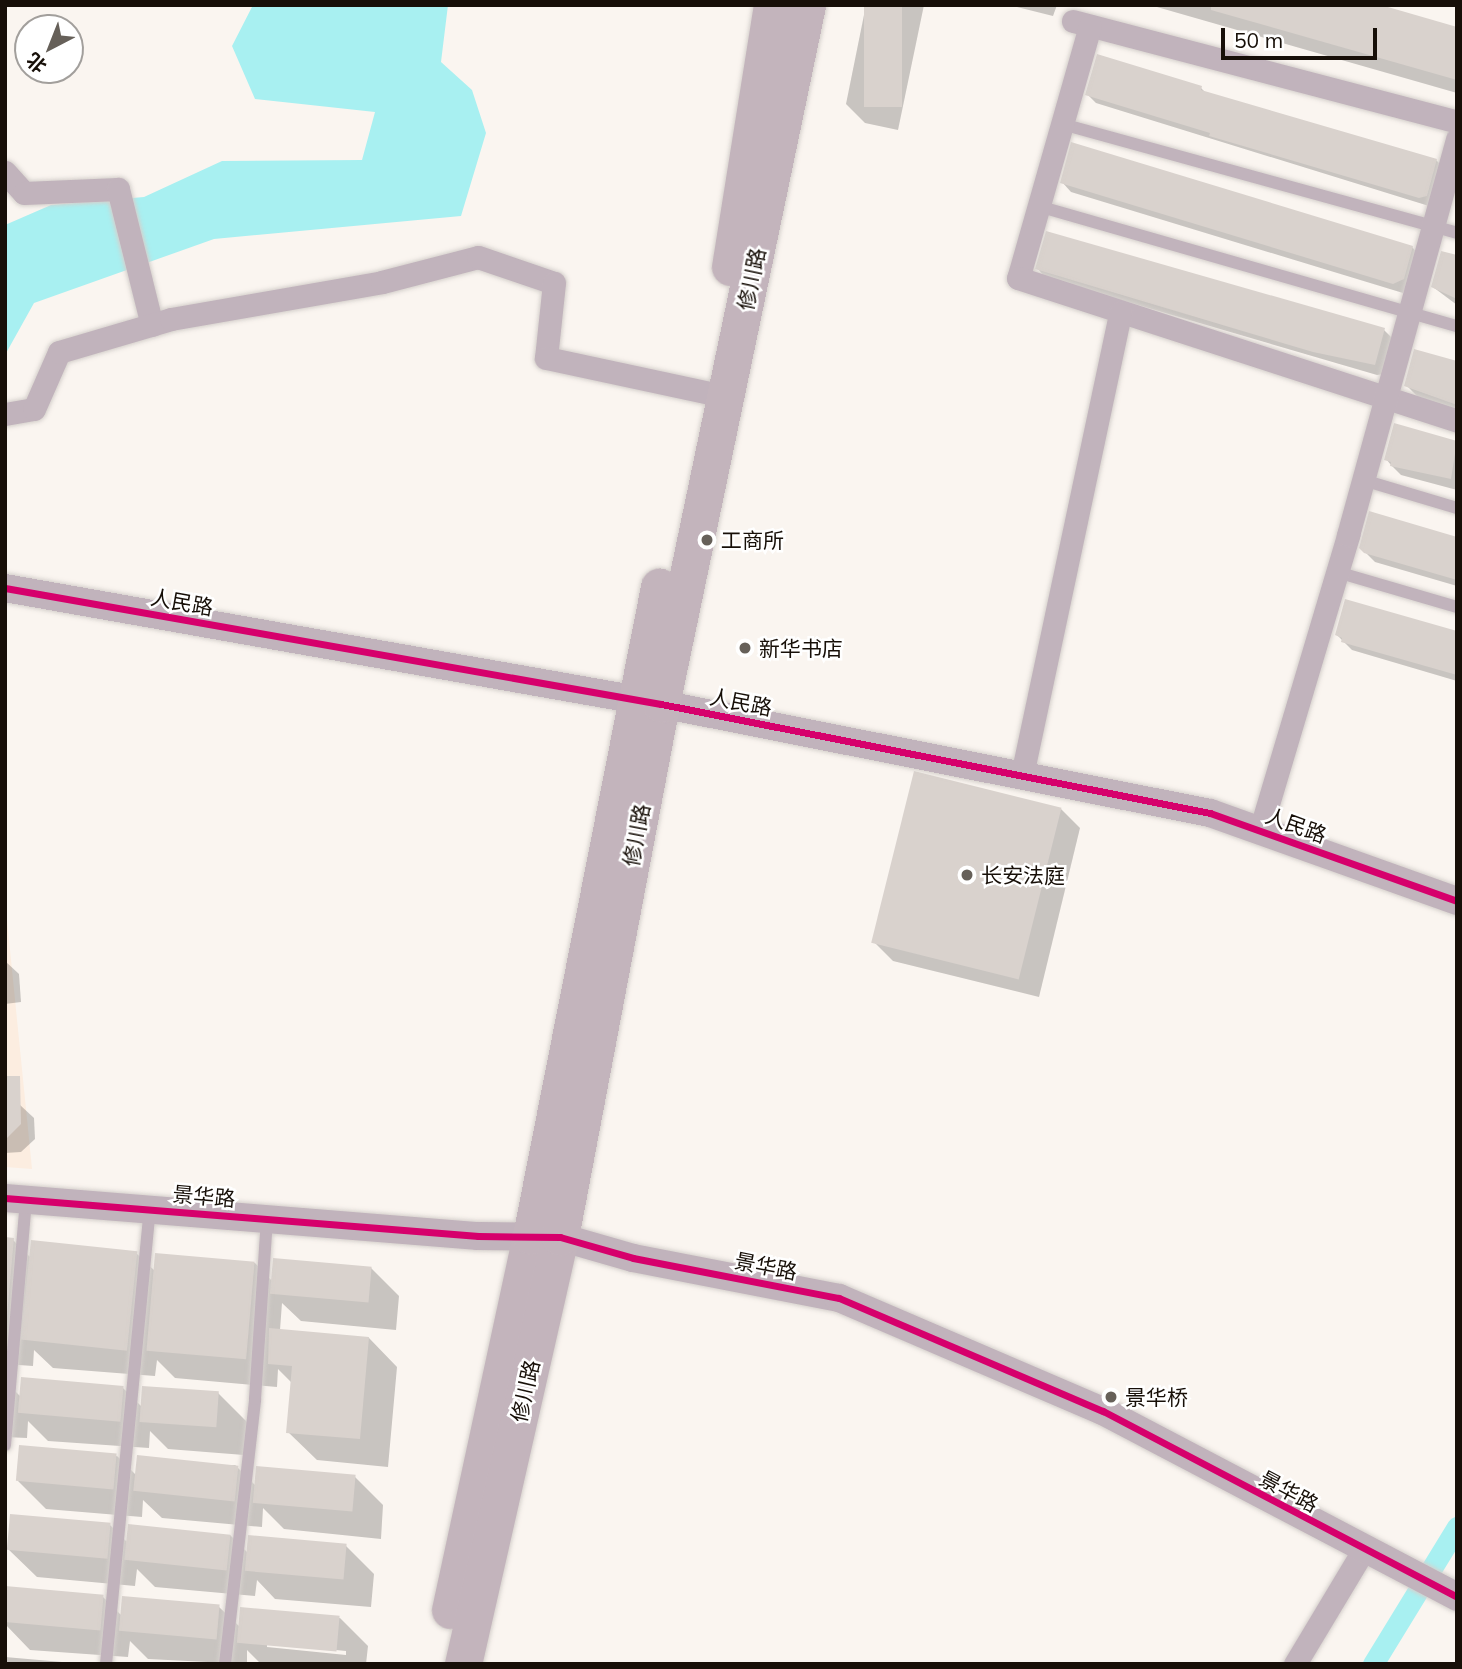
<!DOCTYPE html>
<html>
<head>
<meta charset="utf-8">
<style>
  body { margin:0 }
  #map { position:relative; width:1462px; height:1669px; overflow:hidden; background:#faf5f0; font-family:Mulish,"Noto Sans SC",sans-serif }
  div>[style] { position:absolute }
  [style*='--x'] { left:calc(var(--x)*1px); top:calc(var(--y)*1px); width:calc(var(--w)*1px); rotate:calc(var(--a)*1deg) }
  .built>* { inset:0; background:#fcede0 }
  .water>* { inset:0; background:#a8f0f1 }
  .shadow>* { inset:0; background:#0003 }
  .canal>* { height:21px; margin:-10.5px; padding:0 10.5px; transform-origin:10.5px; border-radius:10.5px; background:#a8f0f1 }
  .building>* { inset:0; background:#d9d2cd; transform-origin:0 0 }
  .roads { filter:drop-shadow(0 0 2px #d5d0cc) drop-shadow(0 0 2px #d5d0cc) }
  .service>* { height:12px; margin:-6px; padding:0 6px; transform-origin:6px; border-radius:6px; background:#c1b3bc }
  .minor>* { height:23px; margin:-11.5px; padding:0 11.5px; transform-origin:11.5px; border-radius:11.5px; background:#c1b3bc }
  .tertiary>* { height:28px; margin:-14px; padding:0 14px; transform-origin:14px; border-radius:14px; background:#c1b3bc }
  .primary>* { height:37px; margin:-18.5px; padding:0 18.5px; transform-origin:18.5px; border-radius:18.5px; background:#c3b4bc }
  .cycleway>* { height:7px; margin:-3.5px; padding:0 3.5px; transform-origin:3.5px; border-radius:3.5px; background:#d6006c }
  .dots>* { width:19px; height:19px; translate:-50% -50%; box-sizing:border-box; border:4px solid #fff; border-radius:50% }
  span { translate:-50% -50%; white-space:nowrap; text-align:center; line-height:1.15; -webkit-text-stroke:5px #fff; paint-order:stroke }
  .street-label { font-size:21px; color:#170f08 }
  .poi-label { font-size:21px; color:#170f08 }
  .left { translate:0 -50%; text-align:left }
  .frame { position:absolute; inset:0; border:7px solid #170f08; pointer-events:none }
  .north { position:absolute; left:14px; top:14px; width:70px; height:70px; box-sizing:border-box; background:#fff; border:2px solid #a29f9c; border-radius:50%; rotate:222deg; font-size:19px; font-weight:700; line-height:28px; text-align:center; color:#170f08 }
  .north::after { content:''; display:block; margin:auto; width:24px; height:32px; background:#666059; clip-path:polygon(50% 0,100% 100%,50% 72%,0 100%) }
  .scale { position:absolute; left:1221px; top:28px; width:156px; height:32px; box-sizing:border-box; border:4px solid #170f08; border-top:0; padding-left:9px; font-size:21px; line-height:24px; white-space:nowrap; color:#170f08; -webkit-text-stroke:5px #fff; paint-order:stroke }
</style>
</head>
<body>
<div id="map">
  <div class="built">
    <div style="clip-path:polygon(5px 900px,32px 1169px,5px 1167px)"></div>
  </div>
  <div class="water">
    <div style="clip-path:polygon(253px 5px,448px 5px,441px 62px,472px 90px,486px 133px,461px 216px,214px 239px,34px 303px,5px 355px,5px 225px,51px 205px,144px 197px,222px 161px,362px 160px,375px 112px,255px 99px,232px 46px)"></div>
  </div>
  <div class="shadow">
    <div style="clip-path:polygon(866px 5px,924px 5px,898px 130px,865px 123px,846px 104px)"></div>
    <div style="clip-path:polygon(1009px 5px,1057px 5px,1053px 16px)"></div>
    <div style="clip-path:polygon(1150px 5px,1375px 5px,1457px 29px,1457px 93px)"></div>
    <div style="clip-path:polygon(1201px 88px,1207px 94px,1436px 160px,1445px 169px,1429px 206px,1096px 103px,1087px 94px)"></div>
    <div style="clip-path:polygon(1062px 182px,1412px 247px,1421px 257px,1403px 293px,1071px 192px)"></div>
    <div style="clip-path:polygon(1457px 257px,1457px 305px,1433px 287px)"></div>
    <div style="clip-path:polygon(1037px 268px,1384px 330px,1393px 339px,1384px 374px,1377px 375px,1046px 278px)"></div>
    <div style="clip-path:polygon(1457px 363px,1457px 410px,1421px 400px,1406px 385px)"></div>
    <div style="clip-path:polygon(1395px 425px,1457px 443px,1457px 490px,1401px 475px,1391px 465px,1386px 459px)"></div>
    <div style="clip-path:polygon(1457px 539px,1457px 586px,1375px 562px,1365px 552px)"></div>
    <div style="clip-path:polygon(1457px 633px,1457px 681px,1352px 650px,1337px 635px)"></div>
    <div style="clip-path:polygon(1061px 809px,1080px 828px,1039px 997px,893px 961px,874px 942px)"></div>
    <div style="clip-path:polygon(5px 961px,19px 974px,21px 1002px,5px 1004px)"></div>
    <div style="clip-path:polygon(5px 1091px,34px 1118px,35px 1139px,21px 1152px,5px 1153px)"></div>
    <div style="clip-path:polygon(5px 1239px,13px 1240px,31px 1258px,136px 1253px,155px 1271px,255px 1263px,273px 1282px,371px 1268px,399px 1296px,396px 1330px,301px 1321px,282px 1303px,280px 1330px,369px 1338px,397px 1367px,388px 1467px,317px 1460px,288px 1432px,292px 1383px,278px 1369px,277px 1387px,175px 1378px,157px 1360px,155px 1376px,53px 1368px,34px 1350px,33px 1366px,5px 1364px)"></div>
    <div style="clip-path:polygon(5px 1381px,20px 1396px,123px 1388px,141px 1406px,218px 1393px,247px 1422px,244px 1455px,168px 1449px,150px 1431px,149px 1448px,48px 1441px,28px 1421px,27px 1438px,5px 1437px)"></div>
    <div style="clip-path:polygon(117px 1456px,136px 1475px,235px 1465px,257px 1487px,355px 1477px,383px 1505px,381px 1539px,284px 1529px,263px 1508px,262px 1527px,162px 1518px,143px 1500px,142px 1517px,46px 1509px,18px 1481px)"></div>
    <div style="clip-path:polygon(110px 1525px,128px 1543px,230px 1535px,248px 1553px,346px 1546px,374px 1574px,371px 1607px,275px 1599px,257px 1580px,255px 1596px,155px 1587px,137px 1569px,135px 1586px,37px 1577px,8px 1549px)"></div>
    <div style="clip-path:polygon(evenodd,5px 1588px,103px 1597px,121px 1615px,219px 1607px,240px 1627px,340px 1618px,368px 1646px,366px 1664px,261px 1664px,247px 1650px,247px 1664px,148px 1659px,130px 1641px,128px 1657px,30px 1650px,5px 1624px,5px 1588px,267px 1643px,346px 1651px,346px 1655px,267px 1647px,267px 1643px)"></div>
    <div style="clip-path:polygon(5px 1657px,85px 1664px,5px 1664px)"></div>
  </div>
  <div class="canal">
    <div style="--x:1373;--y:1664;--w:161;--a:-58.5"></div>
  </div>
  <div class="building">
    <div style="left:864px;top:5px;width:38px;height:102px"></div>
    <div style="clip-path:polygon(1211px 5px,1381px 5px,1457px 27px,1457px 80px,1211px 10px)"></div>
    <div style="clip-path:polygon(1097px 54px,1202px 86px,1201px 90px,1437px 159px,1427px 196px,1419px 198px,1209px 136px,1210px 133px,1085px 95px)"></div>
    <div style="clip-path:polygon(1071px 142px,1413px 246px,1404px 279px,1393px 284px,1060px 183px)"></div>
    <div style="clip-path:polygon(1046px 231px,1385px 328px,1375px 365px,1313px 352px,1035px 269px)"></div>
    <div style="clip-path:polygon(1441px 251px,1457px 255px,1457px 299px,1431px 287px)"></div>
    <div style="clip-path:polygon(1414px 349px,1457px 361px,1457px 405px,1404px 386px)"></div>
    <div style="clip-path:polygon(1394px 423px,1457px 441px,1451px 479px,1390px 466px,1391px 462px,1384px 460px)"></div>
    <div style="clip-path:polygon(1369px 511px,1457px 537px,1457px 580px,1364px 553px,1359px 548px)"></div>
    <div style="clip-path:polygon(1345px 599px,1457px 631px,1457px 675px,1341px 642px,1342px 638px,1335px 635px)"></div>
    <div style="left:914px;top:771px;width:152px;height:177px;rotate:14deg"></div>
    <div style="clip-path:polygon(5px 1076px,20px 1076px,21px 1124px,5px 1140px)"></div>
    <div style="clip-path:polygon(5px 1237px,14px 1238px,5px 1339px)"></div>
    <div style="left:31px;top:1240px;width:107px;height:100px;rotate:6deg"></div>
    <div style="left:155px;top:1253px;width:100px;height:98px;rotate:5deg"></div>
    <div style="left:273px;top:1258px;width:99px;height:36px;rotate:5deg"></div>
    <div style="clip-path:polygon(269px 1328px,369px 1337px,360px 1439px,286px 1433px,292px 1366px,268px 1364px)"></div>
    <div style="left:21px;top:1377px;width:103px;height:36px;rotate:5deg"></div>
    <div style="left:142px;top:1386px;width:77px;height:36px;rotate:4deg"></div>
    <div style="left:19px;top:1445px;width:98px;height:36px;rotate:5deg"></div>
    <div style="left:137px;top:1455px;width:102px;height:36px;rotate:6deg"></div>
    <div style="left:256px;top:1466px;width:100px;height:37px;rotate:5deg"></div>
    <div style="left:10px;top:1514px;width:101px;height:36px;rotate:5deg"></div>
    <div style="left:128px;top:1524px;width:103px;height:36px;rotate:6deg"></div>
    <div style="left:248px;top:1535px;width:99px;height:36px;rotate:5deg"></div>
    <div style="left:5px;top:1586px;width:99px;height:36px;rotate:5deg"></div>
    <div style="left:122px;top:1596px;width:98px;height:35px;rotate:5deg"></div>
    <div style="left:240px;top:1607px;width:100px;height:36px;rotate:5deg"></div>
  </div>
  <div class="roads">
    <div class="service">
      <div style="--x:1062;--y:124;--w:410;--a:15.4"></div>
      <div style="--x:1038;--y:206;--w:436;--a:16"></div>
      <div style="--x:1363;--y:480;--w:98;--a:16.6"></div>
      <div style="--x:1337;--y:572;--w:125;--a:16.3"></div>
      <div style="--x:5;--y:1445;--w:247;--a:-85.1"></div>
      <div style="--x:106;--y:1664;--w:457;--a:-84.5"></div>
      <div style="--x:225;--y:1664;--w:267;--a:-83.5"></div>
      <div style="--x:255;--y:1399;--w:180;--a:-86.2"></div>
    </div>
    <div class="minor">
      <div style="--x:1073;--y:21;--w:397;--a:14.7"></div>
      <div style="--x:1090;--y:26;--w:262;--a:105.9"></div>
      <div style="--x:1018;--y:278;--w:462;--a:18"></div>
      <div style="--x:5;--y:172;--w:28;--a:48"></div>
      <div style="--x:24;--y:193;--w:94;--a:-2.4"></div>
      <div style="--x:118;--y:189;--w:140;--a:76"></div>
      <div style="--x:5;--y:414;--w:29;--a:-10"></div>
      <div style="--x:34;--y:409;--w:62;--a:-66.3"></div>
      <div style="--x:59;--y:352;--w:117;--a:-16.4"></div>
      <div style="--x:171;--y:319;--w:214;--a:-9.9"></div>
      <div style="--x:382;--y:282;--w:99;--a:-14.6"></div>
      <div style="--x:478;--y:257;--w:80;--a:18.9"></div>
      <div style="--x:554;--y:283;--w:75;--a:96.1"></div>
      <div style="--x:546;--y:358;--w:181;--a:12.1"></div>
      <div style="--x:1022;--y:775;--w:473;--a:-78"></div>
      <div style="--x:1260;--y:831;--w:309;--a:-73.4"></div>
      <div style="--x:1348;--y:535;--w:411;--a:-74.6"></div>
      <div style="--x:1295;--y:1664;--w:132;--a:-59"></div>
    </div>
    <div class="tertiary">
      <div style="--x:5;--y:588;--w:666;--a:10.03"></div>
      <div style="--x:661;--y:704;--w:560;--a:11.23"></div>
      <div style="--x:1210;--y:813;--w:262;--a:19.6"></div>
      <div style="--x:5;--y:1198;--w:475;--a:4.6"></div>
      <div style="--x:478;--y:1236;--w:82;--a:0.7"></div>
      <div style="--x:560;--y:1237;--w:76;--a:16"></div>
      <div style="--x:633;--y:1258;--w:210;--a:11"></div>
      <div style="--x:839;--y:1298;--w:287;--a:23.2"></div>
      <div style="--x:1103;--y:1411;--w:400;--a:27.7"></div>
    </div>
    <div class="primary">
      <div style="--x:730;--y:267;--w:265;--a:-80.9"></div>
      <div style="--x:450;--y:1610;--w:383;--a:-77.8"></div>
      <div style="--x:531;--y:1236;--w:662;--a:-78.84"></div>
      <div style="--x:463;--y:1664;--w:438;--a:-77.2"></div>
      <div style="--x:560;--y:1237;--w:542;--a:-79.27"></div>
      <div style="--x:661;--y:704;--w:714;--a:-78.2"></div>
    </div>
  </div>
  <div class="cycleway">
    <div style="--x:5;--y:588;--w:666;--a:10.03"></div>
    <div style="--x:661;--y:704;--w:560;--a:11.23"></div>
    <div style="--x:1210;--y:813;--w:262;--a:19.6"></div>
    <div style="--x:5;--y:1198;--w:475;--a:4.6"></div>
    <div style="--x:478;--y:1236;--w:82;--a:0.7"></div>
    <div style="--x:560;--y:1237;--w:76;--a:16"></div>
    <div style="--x:633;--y:1258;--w:210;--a:11"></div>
    <div style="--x:839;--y:1298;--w:287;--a:23.2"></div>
    <div style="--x:1103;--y:1411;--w:400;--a:27.7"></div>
  </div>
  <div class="dots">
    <div style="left:707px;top:540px;background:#666059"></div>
    <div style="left:745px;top:648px;background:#666059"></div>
    <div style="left:967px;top:875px;background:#666059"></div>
    <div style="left:1111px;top:1397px;background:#666059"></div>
  </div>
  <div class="street-label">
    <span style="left:751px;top:279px;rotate:-78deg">修川路</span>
    <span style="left:182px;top:602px;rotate:10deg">人民路</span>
    <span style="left:741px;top:702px;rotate:11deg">人民路</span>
    <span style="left:1296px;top:825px;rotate:20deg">人民路</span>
    <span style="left:636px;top:835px;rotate:-79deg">修川路</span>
    <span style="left:204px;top:1196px;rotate:5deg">景华路</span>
    <span style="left:766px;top:1266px;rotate:11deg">景华路</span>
    <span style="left:525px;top:1391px;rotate:-77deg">修川路</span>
    <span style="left:1289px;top:1491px;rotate:28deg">景华路</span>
  </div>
  <div class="poi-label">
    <span class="left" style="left:721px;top:540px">工商所</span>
    <span class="left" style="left:759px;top:648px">新华书店</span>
    <span class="left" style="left:981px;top:875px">长安法庭</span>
    <span class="left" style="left:1125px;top:1397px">景华桥</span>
  </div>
  <div class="frame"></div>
  <div class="north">北</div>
  <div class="scale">50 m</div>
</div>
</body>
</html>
